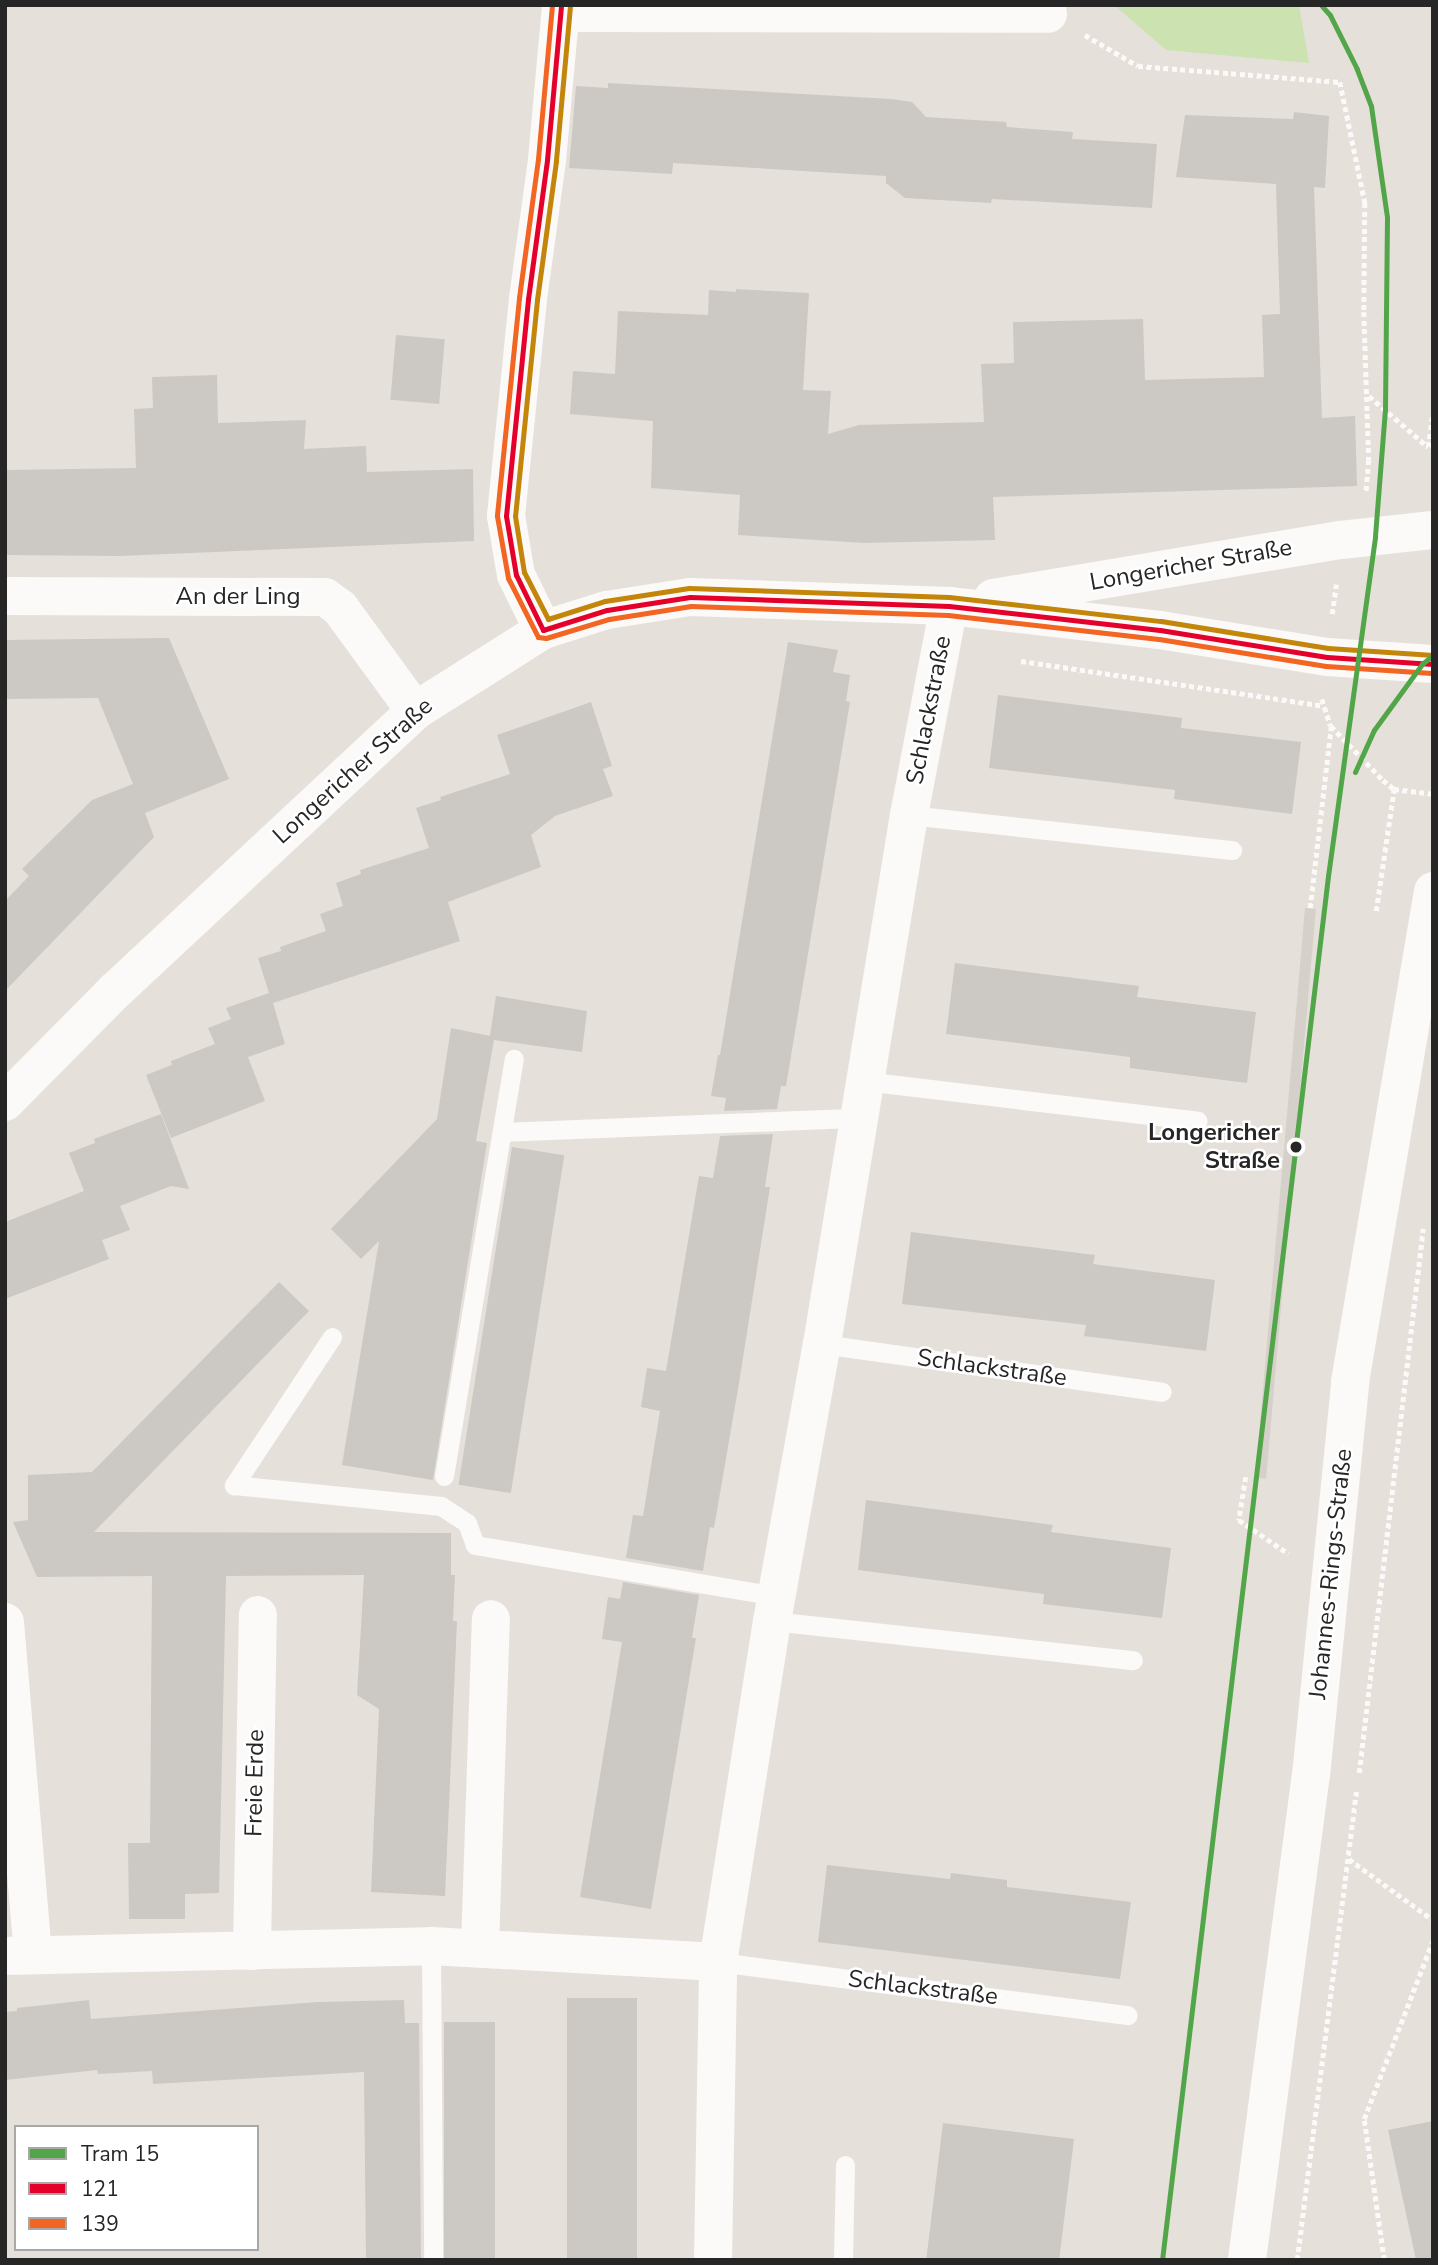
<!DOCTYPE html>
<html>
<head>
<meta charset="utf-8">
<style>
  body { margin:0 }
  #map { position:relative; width:1438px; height:2265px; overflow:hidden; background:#e6e0da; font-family:"Nunito Sans",sans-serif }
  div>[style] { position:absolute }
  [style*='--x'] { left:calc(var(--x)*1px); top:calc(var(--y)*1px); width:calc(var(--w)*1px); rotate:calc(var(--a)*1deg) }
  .green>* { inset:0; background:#cce3b1 }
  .plaza>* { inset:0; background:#d6d0ca; transform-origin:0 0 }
  .building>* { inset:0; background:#ccc8c4; transform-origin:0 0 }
  .path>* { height:4.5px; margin-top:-2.25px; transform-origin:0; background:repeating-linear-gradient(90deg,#fbfaf9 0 5px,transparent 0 8.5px) }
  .service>* { height:19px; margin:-9.5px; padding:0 9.5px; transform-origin:9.5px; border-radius:9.5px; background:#fbfaf9 }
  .minor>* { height:38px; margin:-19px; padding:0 19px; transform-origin:19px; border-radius:19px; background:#fbfaf9 }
  .tertiary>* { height:38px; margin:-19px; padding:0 19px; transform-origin:19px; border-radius:19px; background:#fbfaf9 }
  .bus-1>* { height:5px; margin:-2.5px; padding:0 2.5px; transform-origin:2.5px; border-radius:2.5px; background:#e4002b }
  .bus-2>* { height:5px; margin:-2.5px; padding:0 2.5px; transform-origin:2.5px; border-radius:2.5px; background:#f26522 }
  .bus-3>* { height:5px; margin:-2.5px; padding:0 2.5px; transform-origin:2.5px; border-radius:2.5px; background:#c3860a }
  .tram-1>* { height:5px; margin:-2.5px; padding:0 2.5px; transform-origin:2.5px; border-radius:2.5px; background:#52a649 }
  .dots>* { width:19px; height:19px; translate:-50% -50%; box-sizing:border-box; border:4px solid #fff; border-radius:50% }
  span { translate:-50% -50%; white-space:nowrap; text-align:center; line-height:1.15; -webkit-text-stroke:5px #fff; paint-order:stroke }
  .street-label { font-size:24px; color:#262626 }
  .stop-label { font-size:24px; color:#262626; font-weight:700 }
  .right { translate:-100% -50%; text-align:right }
  .frame { position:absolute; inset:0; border:7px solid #262626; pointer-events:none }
  .legend { position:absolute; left:14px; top:2125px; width:245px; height:126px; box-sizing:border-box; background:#fff; border:2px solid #a8a8a8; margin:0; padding:9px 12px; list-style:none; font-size:21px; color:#262626 }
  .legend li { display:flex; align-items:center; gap:14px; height:35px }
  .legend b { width:35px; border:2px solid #a8a8a8 }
</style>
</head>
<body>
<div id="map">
  <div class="green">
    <div style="clip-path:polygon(1114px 5px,1299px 5px,1309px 63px,1166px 50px)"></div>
  </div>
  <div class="plaza">
    <div style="left:1305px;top:908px;width:11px;height:572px;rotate:5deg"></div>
  </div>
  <div class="building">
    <div style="clip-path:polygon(608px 83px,891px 99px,912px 102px,926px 117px,1006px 122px,1007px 127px,1073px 132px,1072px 139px,1157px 144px,1152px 208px,992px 199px,991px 203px,905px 198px,886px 183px,886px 176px,673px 163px,672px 174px,569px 168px,576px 86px,608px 88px)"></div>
    <div style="clip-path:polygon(1294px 112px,1329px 116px,1325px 188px,1314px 187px,1322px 418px,1355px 416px,1357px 486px,993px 497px,995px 540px,864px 543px,738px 535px,740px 495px,651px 488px,653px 421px,570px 414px,573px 371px,615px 374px,618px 311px,708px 315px,709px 290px,736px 292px,736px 289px,809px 293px,803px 390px,831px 391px,828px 434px,859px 425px,984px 422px,981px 364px,1014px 363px,1013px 322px,1143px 319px,1145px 380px,1264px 377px,1262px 315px,1280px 314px,1276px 184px,1176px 177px,1185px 115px,1293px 119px)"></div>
    <div style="left:396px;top:335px;width:49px;height:65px;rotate:5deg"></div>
    <div style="clip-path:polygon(217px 375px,218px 423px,306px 420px,304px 449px,366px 446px,367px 472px,473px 469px,474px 541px,120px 556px,6px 555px,7px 470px,136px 468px,134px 409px,153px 408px,152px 377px)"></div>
    <div style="clip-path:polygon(169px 638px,229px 779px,145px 813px,154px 837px,5px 991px,5px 901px,29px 876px,22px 869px,92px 800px,133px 784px,98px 698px,5px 699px,5px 640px)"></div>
    <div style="clip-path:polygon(788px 642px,838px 650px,833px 672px,850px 675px,846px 701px,850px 702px,786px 1086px,781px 1086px,777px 1109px,724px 1111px,726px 1098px,711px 1096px,718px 1055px,720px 1055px)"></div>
    <div style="clip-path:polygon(998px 695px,1182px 718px,1181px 728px,1301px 742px,1292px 814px,1174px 799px,1175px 790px,989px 768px)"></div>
    <div style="clip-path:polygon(591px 702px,612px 766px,603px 769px,613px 796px,555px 816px,531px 835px,541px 867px,448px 902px,460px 941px,273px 1003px,285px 1044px,248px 1057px,265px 1101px,171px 1138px,146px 1075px,172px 1065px,171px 1061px,215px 1044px,208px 1028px,231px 1019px,226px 1008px,269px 993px,258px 958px,281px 951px,280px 947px,326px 931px,320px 914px,343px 906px,336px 883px,361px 874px,360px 870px,429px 848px,416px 808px,441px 800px,440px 797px,510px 774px,497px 735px)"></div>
    <div style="clip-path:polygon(955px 963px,1139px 986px,1137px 997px,1256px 1012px,1247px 1083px,1130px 1068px,1130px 1057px,946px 1034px)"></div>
    <div style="clip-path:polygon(496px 996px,587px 1011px,582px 1052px,494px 1040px,476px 1141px,487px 1143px,433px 1480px,342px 1465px,379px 1241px,361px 1259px,331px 1229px,437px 1119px,451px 1028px,490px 1036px)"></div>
    <div style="clip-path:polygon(161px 1114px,189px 1189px,171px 1186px,120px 1206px,130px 1230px,102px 1240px,109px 1259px,5px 1299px,5px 1222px,84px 1191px,69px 1153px,95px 1143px,94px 1139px)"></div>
    <div style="clip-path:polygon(773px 1134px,765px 1187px,770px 1187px,739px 1383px,714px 1528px,710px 1527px,703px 1571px,626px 1558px,633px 1515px,643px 1516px,660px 1411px,641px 1407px,647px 1368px,666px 1371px,699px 1176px,713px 1178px,720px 1136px)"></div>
    <div style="left:512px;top:1147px;width:53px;height:342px;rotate:9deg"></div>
    <div style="clip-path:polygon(911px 1232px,1095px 1255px,1093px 1264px,1215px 1280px,1206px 1351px,1084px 1336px,1086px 1325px,902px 1304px)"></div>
    <div style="clip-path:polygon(279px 1282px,309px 1311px,94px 1532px,451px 1533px,451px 1575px,455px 1575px,453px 1621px,457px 1621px,445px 1896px,371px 1892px,379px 1709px,357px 1695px,364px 1575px,226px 1576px,219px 1893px,185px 1894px,185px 1919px,129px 1919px,128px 1843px,150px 1843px,152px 1576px,37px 1577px,13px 1522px,28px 1520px,28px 1475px,92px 1472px)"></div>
    <div style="clip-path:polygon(866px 1500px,1053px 1525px,1051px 1532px,1171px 1548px,1162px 1618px,1043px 1604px,1044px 1594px,858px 1570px)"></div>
    <div style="clip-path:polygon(623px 1582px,699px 1595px,692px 1638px,696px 1638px,651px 1909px,580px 1897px,622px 1642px,602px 1639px,608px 1597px,620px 1599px)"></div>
    <div style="clip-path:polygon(827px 1865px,950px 1879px,951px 1873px,1007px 1880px,1007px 1887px,1131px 1902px,1120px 1979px,818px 1942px)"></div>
    <div style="left:567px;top:1998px;width:70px;height:262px"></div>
    <div style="clip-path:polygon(89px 2000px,91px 2019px,318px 2002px,404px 2000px,405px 2023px,419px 2023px,421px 2260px,366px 2260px,364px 2072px,153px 2084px,152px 2071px,98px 2074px,97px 2070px,5px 2080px,5px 2012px,17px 2011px,17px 2008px)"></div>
    <div style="left:444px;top:2022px;width:51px;height:238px"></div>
    <div style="clip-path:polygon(1433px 2121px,1433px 2259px,1416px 2260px,1388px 2130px)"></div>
    <div style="left:943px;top:2123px;width:132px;height:138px;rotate:7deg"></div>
  </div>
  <div class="path">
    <div style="--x:1085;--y:35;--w:61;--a:30.3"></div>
    <div style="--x:1138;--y:66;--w:203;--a:4.5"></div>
    <div style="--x:1340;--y:82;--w:124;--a:78.3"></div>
    <div style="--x:1365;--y:203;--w:109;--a:90.5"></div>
    <div style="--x:1364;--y:312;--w:148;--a:88.1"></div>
    <div style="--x:1369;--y:460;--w:33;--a:95"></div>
    <div style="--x:1369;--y:396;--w:78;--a:40.8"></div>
    <div style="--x:1428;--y:447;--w:35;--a:-82"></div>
    <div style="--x:1332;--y:614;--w:30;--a:-82"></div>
    <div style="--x:1021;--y:661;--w:306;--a:8.4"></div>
    <div style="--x:1322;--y:699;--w:28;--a:72"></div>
    <div style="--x:1331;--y:726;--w:75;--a:46.1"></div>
    <div style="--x:1383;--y:780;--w:14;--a:39"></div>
    <div style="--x:1394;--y:789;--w:39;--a:7"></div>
    <div style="--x:1310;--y:908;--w:183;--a:-83.4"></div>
    <div style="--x:1376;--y:911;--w:123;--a:-81.6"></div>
    <div style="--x:1246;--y:1477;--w:44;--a:99.2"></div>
    <div style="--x:1239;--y:1520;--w:60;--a:34.2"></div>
    <div style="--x:1359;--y:1773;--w:548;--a:-83.29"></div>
    <div style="--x:1349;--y:1859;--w:104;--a:36"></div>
    <div style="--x:1297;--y:2260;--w:472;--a:-82.8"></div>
    <div style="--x:1384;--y:2260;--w:142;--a:-98.1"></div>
    <div style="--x:1364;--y:2119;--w:192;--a:-68.9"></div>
  </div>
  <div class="service">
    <div style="--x:909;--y:815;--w:325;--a:6.2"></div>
    <div style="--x:864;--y:1081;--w:336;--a:6.8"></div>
    <div style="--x:503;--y:1132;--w:355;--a:-2.3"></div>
    <div style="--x:332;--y:1337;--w:178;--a:123.5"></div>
    <div style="--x:234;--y:1485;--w:208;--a:5.8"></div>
    <div style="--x:441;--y:1506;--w:31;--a:33"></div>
    <div style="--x:467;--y:1523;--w:23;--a:70"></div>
    <div style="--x:475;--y:1545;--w:306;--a:9.6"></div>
    <div style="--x:822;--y:1344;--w:343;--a:8"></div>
    <div style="--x:444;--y:1476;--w:423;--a:-80.5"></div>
    <div style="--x:772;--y:1621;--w:363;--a:6.2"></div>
    <div style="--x:431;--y:1946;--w:314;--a:89.6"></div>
    <div style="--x:718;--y:1962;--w:413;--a:7.4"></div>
    <div style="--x:843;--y:2260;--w:95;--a:-88.8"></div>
  </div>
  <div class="minor">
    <div style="--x:561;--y:13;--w:487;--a:0.1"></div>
    <div style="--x:5;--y:596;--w:320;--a:0.2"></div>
    <div style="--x:325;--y:597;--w:19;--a:36"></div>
    <div style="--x:340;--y:608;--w:127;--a:53.9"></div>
    <div style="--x:993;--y:598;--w:353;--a:-9.5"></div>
    <div style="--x:1341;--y:540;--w:93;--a:-6.2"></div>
    <div style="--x:543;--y:630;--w:61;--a:-116.1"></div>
    <div style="--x:516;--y:575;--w:60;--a:-99.6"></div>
    <div style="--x:506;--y:516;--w:218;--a:-84.2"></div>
    <div style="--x:528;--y:299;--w:140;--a:-82.2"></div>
    <div style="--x:547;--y:160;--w:156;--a:-84.8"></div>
    <div style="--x:5;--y:1102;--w:158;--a:-45.3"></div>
    <div style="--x:116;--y:990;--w:409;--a:-43"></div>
    <div style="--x:415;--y:711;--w:151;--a:-32.3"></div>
    <div style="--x:543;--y:630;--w:67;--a:-17.4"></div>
    <div style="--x:607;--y:610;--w:84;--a:-8.9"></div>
    <div style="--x:690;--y:597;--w:259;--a:2"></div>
    <div style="--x:949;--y:606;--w:212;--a:6.5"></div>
    <div style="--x:1160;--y:630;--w:169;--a:9.2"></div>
    <div style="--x:1327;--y:657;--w:106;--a:3.8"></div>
    <div style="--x:5;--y:1622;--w:333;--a:85.2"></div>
    <div style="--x:480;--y:1947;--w:328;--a:-88.1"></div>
    <div style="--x:252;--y:1951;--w:336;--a:-89"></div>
    <div style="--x:5;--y:1956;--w:426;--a:-1.3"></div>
    <div style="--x:431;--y:1946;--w:287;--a:3.2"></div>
    <div style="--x:713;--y:2260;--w:298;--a:-89"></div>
    <div style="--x:718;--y:1962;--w:345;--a:-81"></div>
    <div style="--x:772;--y:1621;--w:281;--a:-79.8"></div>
    <div style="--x:822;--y:1344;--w:536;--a:-80.66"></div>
    <div style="--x:909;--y:815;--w:213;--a:-79.2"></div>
  </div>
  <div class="tertiary">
    <div style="--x:1247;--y:2260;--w:488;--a:-82.5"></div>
    <div style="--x:1311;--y:1776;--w:396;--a:-84.3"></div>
    <div style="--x:1350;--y:1382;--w:498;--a:-80.4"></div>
  </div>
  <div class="bus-1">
    <div style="--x:543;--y:630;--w:67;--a:-17.4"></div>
    <div style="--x:607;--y:610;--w:84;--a:-8.9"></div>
    <div style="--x:690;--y:597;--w:259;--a:2"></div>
    <div style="--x:949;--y:606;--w:212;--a:6.5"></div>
    <div style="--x:1160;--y:630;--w:169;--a:9.2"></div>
    <div style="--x:1327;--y:657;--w:106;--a:3.8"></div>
    <div style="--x:543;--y:630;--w:61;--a:-116.1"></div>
    <div style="--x:516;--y:575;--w:60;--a:-99.6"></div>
    <div style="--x:506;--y:516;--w:218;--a:-84.2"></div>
    <div style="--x:528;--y:299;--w:140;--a:-82.2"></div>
    <div style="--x:547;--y:160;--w:156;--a:-84.8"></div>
  </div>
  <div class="bus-2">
    <div style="--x:552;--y:5;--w:155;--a:95.2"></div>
    <div style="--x:538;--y:159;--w:140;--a:97.8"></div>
    <div style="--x:519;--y:298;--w:219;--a:95.8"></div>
    <div style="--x:497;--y:516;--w:63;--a:79.9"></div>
    <div style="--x:508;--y:578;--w:66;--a:63"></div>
    <div style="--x:538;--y:637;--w:8;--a:7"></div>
    <div style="--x:546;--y:638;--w:66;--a:-16.8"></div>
    <div style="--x:609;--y:619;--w:83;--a:-9"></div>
    <div style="--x:691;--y:606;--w:257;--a:2"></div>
    <div style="--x:948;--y:615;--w:212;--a:6.5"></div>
    <div style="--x:1159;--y:639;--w:169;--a:9.2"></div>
    <div style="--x:1326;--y:666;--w:106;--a:3.8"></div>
  </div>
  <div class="bus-3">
    <div style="--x:570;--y:6;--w:156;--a:95.2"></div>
    <div style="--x:556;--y:161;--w:140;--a:97.8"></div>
    <div style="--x:537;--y:300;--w:217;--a:95.8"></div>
    <div style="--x:515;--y:516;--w:57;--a:80.9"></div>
    <div style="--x:524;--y:572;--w:53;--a:62.9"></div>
    <div style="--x:548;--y:619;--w:60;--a:-17.5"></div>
    <div style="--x:605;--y:601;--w:85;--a:-8.8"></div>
    <div style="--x:689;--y:588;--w:260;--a:2"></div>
    <div style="--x:949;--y:597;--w:213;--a:6.5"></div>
    <div style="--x:1161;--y:621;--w:169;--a:9.2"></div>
    <div style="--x:1328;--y:648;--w:105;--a:3.8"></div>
  </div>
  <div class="tram-1">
    <div style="--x:1355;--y:772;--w:46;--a:-65.7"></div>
    <div style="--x:1374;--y:730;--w:82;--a:-54"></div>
    <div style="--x:1422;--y:664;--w:14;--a:-39"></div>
    <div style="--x:1162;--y:2260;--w:1394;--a:-83.16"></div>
    <div style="--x:1328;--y:876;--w:343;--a:-82.1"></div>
    <div style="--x:1375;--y:536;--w:127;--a:-85.5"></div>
    <div style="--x:1385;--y:409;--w:192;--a:-89.4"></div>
    <div style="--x:1387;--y:217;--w:112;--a:-98.2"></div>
    <div style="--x:1371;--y:106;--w:40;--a:-111"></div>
    <div style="--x:1357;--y:69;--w:60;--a:-116.6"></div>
    <div style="--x:1330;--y:15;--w:13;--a:-132"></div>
  </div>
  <div class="dots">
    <div style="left:1296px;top:1147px;background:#262626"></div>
  </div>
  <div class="street-label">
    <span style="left:1191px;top:565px;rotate:-10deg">Longericher Straße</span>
    <span style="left:238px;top:597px">An der Ling</span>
    <span style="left:929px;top:710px;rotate:-79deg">Schlackstraße</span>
    <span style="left:353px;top:771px;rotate:-42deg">Longericher Straße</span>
    <span style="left:992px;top:1368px;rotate:8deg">Schlackstraße</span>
    <span style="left:1331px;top:1574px;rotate:-84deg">Johannes-Rings-Straße</span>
    <span style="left:255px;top:1783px;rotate:-89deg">Freie Erde</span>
    <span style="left:923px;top:1988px;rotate:7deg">Schlackstraße</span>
  </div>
  <div class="stop-label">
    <span class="right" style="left:1280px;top:1147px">Longericher<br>Straße</span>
  </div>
  <div class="frame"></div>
  <ul class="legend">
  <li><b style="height:9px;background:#52a649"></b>Tram 15</li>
  <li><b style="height:9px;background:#e4002b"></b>121</li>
  <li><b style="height:9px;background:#f26522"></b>139</li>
  </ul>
</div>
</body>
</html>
